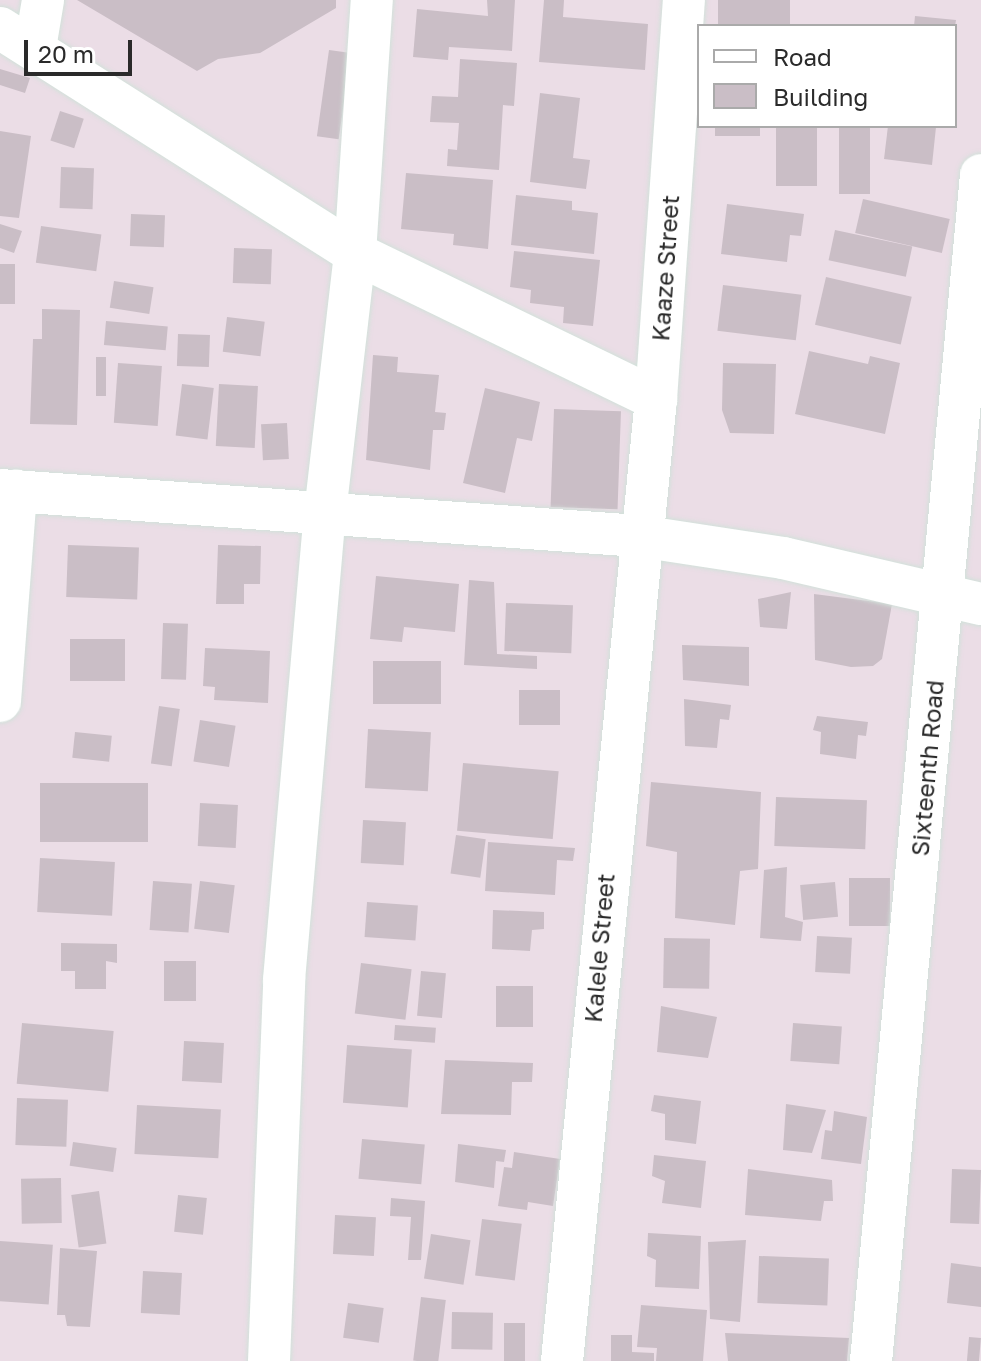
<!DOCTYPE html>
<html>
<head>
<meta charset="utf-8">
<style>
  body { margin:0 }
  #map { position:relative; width:981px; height:1361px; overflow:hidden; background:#ebdde6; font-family:"Golos Text",sans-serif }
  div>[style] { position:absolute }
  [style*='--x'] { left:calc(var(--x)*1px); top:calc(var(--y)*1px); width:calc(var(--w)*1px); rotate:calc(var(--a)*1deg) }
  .building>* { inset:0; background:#cabec6; transform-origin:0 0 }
  .roads { filter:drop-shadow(0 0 2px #d2e1da) drop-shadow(0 0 2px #d2e1da) }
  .minor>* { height:42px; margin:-21px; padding:0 21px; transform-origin:21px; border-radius:21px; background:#fff }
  span { translate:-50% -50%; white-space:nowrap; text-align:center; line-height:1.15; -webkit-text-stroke:6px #fff; paint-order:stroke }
  .street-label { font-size:24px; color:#2a2a2a }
  .legend { position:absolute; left:697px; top:24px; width:260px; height:104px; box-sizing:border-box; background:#fff; border:2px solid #aaa; margin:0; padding:10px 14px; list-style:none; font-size:24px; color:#2a2a2a }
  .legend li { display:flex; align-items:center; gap:16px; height:40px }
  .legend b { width:40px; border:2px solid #aaa }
  .scale { position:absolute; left:24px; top:40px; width:108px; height:36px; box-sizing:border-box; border:4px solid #2a2a2a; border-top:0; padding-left:10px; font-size:24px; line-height:28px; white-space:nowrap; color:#2a2a2a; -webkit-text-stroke:6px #fff; paint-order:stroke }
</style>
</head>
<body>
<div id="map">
  <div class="building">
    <div style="clip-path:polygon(77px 0,336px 0,336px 8px,260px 53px,218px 59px,197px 71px)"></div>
    <div style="clip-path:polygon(487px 0,515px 0,512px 51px,449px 47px,448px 60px,413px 57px,417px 9px,488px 16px)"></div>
    <div style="clip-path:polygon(544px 0,564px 0,563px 17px,648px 24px,645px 70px,539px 62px)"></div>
    <div style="left:718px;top:0;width:72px;height:26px"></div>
    <div style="clip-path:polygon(915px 16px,956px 20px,955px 26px,914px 26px)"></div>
    <div style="left:329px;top:50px;width:22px;height:87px;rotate:8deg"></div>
    <div style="clip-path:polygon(460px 59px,517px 63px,514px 106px,503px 105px,499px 170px,447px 166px,448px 149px,457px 150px,459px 123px,430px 122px,432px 96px,458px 97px)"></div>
    <div style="clip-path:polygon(0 69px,30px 78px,25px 93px,0 85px)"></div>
    <div style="clip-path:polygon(540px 93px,580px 98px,573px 158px,590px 160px,586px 189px,530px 182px)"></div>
    <div style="left:60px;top:111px;width:25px;height:31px;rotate:18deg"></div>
    <div style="left:715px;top:126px;width:45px;height:10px"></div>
    <div style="left:776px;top:126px;width:41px;height:60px"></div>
    <div style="left:839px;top:126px;width:31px;height:68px"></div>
    <div style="clip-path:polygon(888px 126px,936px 127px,932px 165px,884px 159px)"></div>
    <div style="clip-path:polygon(0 131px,31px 136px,19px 218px,0 216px)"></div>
    <div style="left:61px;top:167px;width:33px;height:41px;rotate:2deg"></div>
    <div style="clip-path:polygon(406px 173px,493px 180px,488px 249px,453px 245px,454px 234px,401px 229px)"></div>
    <div style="clip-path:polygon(516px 195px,572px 201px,572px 210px,598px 213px,594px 254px,511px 245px)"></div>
    <div style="left:863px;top:199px;width:89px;height:35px;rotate:13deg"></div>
    <div style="clip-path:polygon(727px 204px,804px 214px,801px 236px,790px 235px,787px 262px,721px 254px)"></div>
    <div style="left:131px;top:214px;width:34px;height:32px;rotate:2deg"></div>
    <div style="clip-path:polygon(0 224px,22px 231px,14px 253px,0 248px)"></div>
    <div style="left:41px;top:226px;width:61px;height:37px;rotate:8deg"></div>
    <div style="left:835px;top:230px;width:79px;height:31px;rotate:12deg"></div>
    <div style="left:234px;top:248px;width:38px;height:35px;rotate:2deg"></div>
    <div style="clip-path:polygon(514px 251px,600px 260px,593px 326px,563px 323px,564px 307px,530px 303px,531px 290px,510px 287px)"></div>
    <div style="left:0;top:264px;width:15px;height:40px"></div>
    <div style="left:826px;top:277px;width:88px;height:49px;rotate:13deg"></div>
    <div style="left:114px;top:281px;width:40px;height:27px;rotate:9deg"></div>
    <div style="left:723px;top:285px;width:79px;height:46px;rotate:7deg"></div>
    <div style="clip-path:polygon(42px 309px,80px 310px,77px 425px,30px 424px,33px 339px,42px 339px)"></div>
    <div style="left:227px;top:317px;width:38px;height:35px;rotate:7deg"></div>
    <div style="left:106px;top:321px;width:62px;height:24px;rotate:5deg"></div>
    <div style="left:178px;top:334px;width:32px;height:32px;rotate:2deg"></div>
    <div style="clip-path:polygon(809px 351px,868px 364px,870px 356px,900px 363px,885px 434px,795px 414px)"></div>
    <div style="clip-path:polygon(373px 355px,398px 357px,397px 372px,439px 375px,435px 412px,446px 413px,444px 430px,433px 430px,430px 470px,366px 460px)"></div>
    <div style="left:96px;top:357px;width:10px;height:39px"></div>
    <div style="left:118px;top:363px;width:44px;height:60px;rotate:4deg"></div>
    <div style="clip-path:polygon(723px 363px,776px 364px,774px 434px,730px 433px,722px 410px)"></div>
    <div style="left:182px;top:384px;width:32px;height:52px;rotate:7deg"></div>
    <div style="left:219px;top:384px;width:39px;height:62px;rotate:3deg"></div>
    <div style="clip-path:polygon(485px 388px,540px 402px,532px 441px,517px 438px,505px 493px,463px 483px)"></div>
    <div style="left:554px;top:409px;width:67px;height:98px;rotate:2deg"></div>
    <div style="left:287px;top:423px;width:36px;height:26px;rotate:87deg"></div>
    <div style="left:68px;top:545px;width:71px;height:52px;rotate:2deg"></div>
    <div style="clip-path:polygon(218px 545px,261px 546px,260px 584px,244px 584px,244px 604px,216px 604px)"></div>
    <div style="clip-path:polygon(376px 576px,459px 584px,455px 632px,404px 627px,402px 642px,370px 639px)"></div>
    <div style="clip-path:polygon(469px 580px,494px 582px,497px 654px,537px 656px,537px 669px,464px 665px)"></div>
    <div style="clip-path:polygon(791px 592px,787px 629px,760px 627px,758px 599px)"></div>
    <div style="clip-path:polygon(814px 594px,892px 604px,882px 659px,873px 666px,851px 667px,815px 660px)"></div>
    <div style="left:506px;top:603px;width:67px;height:48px;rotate:2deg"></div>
    <div style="left:163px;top:623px;width:25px;height:56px;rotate:2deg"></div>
    <div style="left:125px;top:639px;width:42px;height:55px;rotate:90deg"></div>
    <div style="clip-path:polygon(682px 645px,749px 647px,749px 686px,683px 680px)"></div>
    <div style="clip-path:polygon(205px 648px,270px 651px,268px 703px,214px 700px,215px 687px,203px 686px)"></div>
    <div style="left:373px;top:661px;width:68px;height:43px"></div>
    <div style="left:560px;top:690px;width:35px;height:41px;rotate:90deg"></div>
    <div style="clip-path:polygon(684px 699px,731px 705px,729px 720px,720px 719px,717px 748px,685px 746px)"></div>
    <div style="left:159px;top:706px;width:21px;height:58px;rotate:8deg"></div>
    <div style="clip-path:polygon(817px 716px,868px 722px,866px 736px,858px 735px,856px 759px,820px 754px,821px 732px,813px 730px)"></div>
    <div style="left:200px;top:720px;width:36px;height:42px;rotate:9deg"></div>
    <div style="left:368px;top:729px;width:63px;height:59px;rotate:3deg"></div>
    <div style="left:75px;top:732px;width:37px;height:26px;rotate:6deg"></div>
    <div style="left:463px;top:763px;width:96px;height:68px;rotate:5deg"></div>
    <div style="clip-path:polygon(651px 782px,761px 792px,758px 869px,740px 871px,735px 925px,675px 918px,677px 852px,646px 846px)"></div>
    <div style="left:148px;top:783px;width:59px;height:108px;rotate:90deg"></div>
    <div style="left:776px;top:797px;width:91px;height:49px;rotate:2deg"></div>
    <div style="left:200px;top:803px;width:38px;height:43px;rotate:3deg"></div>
    <div style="left:363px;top:820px;width:43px;height:43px;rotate:3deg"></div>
    <div style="left:456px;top:835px;width:30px;height:39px;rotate:8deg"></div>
    <div style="clip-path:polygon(488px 842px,575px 848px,573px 861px,557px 860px,555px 895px,485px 891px)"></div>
    <div style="left:40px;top:858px;width:75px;height:54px;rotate:3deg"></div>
    <div style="clip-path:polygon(787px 867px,785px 917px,803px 922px,801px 941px,760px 938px,764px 870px)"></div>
    <div style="left:849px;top:878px;width:41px;height:48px"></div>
    <div style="left:153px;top:881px;width:39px;height:49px;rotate:4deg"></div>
    <div style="left:200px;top:881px;width:35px;height:48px;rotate:7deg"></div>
    <div style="left:835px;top:882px;width:35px;height:35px;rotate:85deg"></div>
    <div style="left:367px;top:902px;width:51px;height:35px;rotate:4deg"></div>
    <div style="clip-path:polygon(493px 910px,544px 912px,544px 929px,532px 930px,530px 951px,492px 949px)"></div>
    <div style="left:817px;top:936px;width:35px;height:36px;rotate:3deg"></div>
    <div style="left:664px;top:938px;width:46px;height:50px;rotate:1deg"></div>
    <div style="clip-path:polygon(61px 943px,117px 944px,117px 963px,106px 961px,106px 989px,75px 989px,75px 971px,61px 971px)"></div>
    <div style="left:164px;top:961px;width:32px;height:40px"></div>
    <div style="left:361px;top:963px;width:51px;height:51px;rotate:7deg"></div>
    <div style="left:421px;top:971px;width:25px;height:45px;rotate:5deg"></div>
    <div style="left:496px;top:986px;width:37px;height:41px"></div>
    <div style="clip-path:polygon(661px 1006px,717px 1017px,708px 1058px,657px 1052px)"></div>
    <div style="left:22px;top:1023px;width:92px;height:61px;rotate:5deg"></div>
    <div style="left:793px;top:1023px;width:49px;height:38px;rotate:4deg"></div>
    <div style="left:395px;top:1025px;width:41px;height:15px;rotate:4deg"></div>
    <div style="left:184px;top:1041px;width:40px;height:40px;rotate:3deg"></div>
    <div style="left:347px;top:1045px;width:65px;height:58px;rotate:4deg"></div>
    <div style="clip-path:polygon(445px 1060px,533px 1063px,532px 1082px,512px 1082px,511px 1115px,441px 1114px)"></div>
    <div style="clip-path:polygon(654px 1095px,701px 1101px,696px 1144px,665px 1140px,665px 1114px,651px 1111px)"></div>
    <div style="left:17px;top:1098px;width:51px;height:47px;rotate:2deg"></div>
    <div style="clip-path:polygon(786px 1104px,826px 1110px,812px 1153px,783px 1150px)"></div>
    <div style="left:137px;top:1105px;width:84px;height:49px;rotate:3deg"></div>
    <div style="clip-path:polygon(834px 1111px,867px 1117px,861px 1164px,821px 1159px,825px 1130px,832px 1131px)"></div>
    <div style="left:362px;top:1139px;width:63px;height:40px;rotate:5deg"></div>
    <div style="left:73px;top:1142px;width:44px;height:24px;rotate:8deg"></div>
    <div style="clip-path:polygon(458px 1144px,506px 1150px,504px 1162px,496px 1161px,494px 1188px,455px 1182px)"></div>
    <div style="clip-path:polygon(514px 1152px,560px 1159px,553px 1206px,528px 1202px,527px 1210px,498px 1206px,504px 1167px,512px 1168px)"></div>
    <div style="clip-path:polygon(654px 1155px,706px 1161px,701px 1208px,662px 1203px,665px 1181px,652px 1176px)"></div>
    <div style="clip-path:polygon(748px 1169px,832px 1180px,833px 1201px,824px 1201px,821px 1221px,745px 1215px)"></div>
    <div style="left:952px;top:1169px;width:29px;height:54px;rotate:2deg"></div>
    <div style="left:61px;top:1178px;width:45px;height:40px;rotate:89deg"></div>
    <div style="left:99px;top:1191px;width:53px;height:28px;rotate:82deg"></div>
    <div style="left:178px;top:1195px;width:29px;height:37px;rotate:6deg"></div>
    <div style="clip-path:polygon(391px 1198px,425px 1201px,421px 1260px,408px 1260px,411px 1217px,390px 1216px)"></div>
    <div style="left:335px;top:1215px;width:41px;height:39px;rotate:3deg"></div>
    <div style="left:482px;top:1219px;width:40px;height:57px;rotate:7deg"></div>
    <div style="clip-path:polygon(648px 1233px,701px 1236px,699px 1289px,655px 1287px,656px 1260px,647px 1256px)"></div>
    <div style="left:431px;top:1234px;width:40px;height:45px;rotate:9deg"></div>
    <div style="clip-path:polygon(746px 1240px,740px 1322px,710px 1319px,708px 1242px)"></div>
    <div style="left:0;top:1241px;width:53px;height:60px;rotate:4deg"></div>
    <div style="clip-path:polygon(60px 1248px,97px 1251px,90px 1327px,67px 1326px,65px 1315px,57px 1315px)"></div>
    <div style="left:759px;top:1256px;width:70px;height:47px;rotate:2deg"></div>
    <div style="clip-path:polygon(951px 1263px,981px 1267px,981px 1307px,947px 1303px)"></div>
    <div style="left:143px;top:1271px;width:39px;height:42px;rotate:3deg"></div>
    <div style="left:421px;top:1297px;width:25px;height:64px;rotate:7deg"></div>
    <div style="left:348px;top:1303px;width:36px;height:35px;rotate:8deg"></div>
    <div style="clip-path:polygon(641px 1305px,707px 1310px,703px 1361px,656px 1361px,657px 1348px,637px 1347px)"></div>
    <div style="left:452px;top:1312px;width:41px;height:37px;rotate:1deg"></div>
    <div style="left:504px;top:1323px;width:21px;height:38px"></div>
    <div style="clip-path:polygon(725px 1333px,849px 1338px,847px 1361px,728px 1361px)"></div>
    <div style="clip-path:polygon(611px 1335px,632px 1335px,632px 1352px,654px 1353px,654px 1361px,611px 1361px)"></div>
    <div style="left:969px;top:1337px;width:12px;height:24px;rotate:5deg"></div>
  </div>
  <div class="roads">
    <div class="minor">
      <div style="--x:0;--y:28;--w:420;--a:32.4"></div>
      <div style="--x:355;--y:253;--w:335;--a:25.9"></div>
      <div style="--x:35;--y:48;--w:49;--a:-80.5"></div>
      <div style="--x:0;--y:490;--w:641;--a:4.12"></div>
      <div style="--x:639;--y:536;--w:146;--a:8.7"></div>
      <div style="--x:783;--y:558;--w:203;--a:13.1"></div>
      <div style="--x:0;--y:701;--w:211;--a:-85.6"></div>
      <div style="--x:269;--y:1361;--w:381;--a:-87.7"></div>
      <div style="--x:284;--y:980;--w:469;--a:-85"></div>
      <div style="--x:325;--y:513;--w:262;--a:-83.4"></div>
      <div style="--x:355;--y:253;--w:254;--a:-86.2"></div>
      <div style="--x:562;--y:1361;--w:967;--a:-84.42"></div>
      <div style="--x:656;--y:399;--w:400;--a:-86"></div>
      <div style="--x:871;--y:1361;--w:1191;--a:-84.7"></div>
    </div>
  </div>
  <div class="street-label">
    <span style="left:665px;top:268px;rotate:-86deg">Kaaze Street</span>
    <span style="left:927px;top:768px;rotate:-85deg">Sixteenth Road</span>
    <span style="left:599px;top:948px;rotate:-85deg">Kalele Street</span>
  </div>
  <ul class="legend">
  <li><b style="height:10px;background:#fff"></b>Road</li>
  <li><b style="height:22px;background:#cabec6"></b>Building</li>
  </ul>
  <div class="scale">20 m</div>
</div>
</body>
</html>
